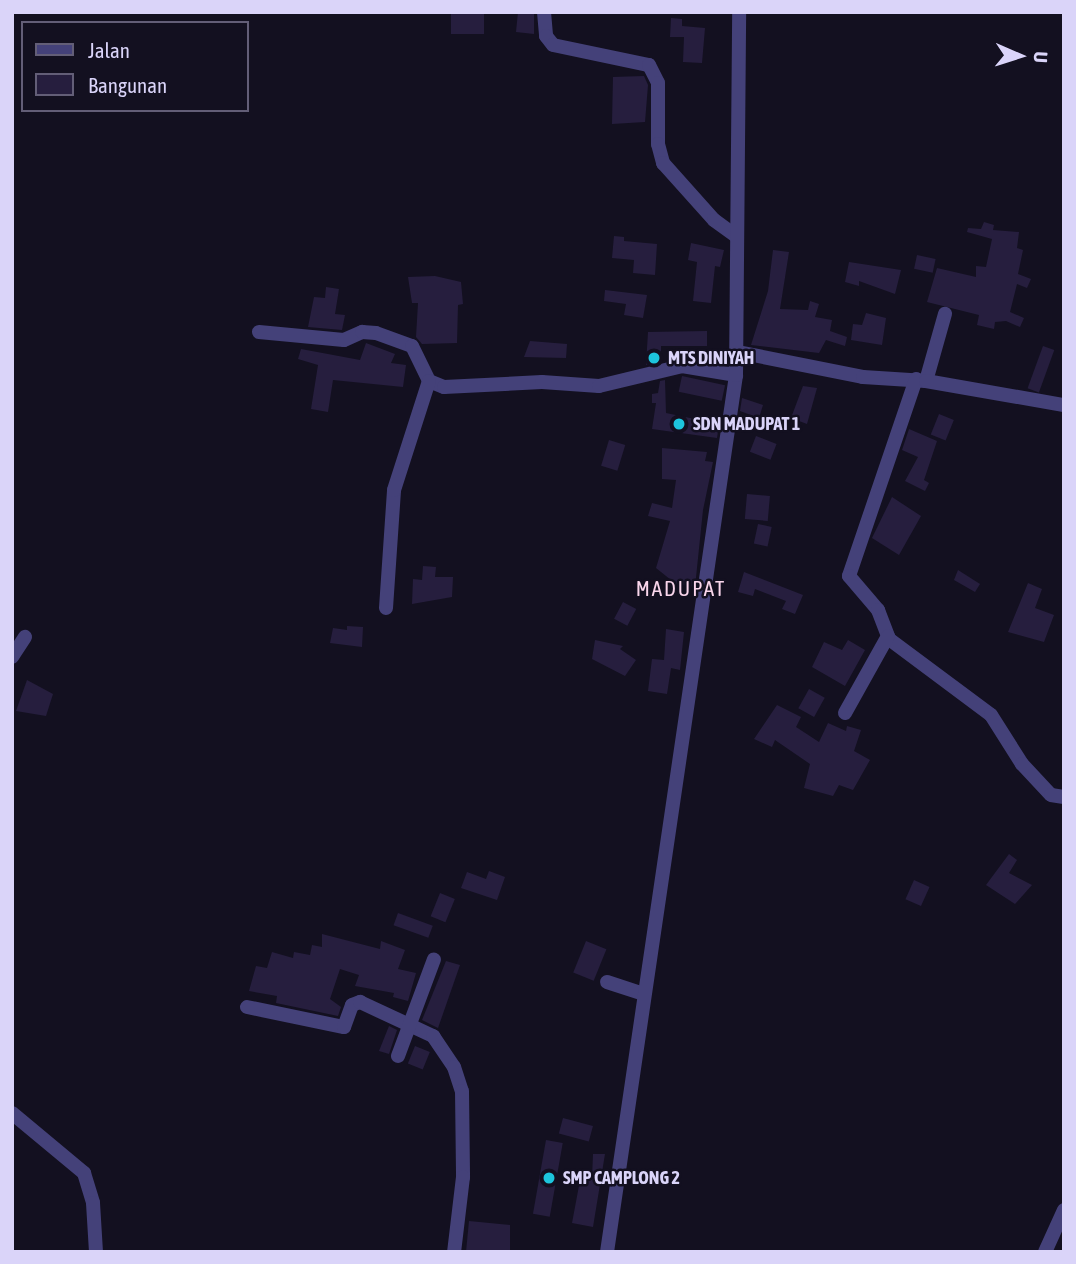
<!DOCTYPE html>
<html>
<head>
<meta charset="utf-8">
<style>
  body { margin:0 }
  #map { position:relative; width:1076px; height:1264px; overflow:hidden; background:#131020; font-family:"Asap Condensed",sans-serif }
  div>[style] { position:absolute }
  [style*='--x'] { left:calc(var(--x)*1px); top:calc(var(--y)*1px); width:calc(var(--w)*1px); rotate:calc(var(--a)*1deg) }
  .building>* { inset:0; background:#261e3e; transform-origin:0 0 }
  .minor>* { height:14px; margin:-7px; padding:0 7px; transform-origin:7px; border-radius:7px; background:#444179 }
  .dots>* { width:19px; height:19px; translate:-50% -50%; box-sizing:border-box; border:4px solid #131020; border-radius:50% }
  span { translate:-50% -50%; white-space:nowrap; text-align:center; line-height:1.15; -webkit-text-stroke:5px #131020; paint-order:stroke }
  .poi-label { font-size:18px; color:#dad4f9; font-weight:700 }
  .left { translate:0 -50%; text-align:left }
  .quarter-label { font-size:21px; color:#fad6ec; letter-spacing:2px }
  .frame { position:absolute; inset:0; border:14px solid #dad4f9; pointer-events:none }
  .legend { position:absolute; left:21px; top:21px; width:228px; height:91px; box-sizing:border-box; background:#131020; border:2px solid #635e77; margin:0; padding:9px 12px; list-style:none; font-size:21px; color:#dad4f9 }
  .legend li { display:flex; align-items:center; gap:14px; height:35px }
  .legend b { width:35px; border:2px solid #635e77 }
  .north { position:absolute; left:985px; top:21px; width:70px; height:70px; -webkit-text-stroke:5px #131020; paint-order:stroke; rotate:93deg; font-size:19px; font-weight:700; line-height:28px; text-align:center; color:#dad4f9 }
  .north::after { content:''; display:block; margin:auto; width:24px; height:32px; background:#dad4f9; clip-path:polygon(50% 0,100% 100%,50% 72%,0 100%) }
</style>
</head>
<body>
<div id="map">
  <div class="building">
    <div style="left:451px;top:12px;width:33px;height:22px"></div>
    <div style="clip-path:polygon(518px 12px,534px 12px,534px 34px,516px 32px)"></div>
    <div style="clip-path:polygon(671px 18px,682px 19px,682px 26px,705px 28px,702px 63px,683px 62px,684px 37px,670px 37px)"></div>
    <div style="clip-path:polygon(644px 76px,648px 85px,645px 122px,612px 124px,613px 77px)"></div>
    <div style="clip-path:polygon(984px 222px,994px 225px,993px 230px,1019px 232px,1017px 248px,1023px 250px,1018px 274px,1031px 279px,1027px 288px,1017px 284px,1010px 312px,1024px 318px,1020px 327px,1006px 321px,995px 322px,994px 329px,977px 325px,979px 315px,927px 302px,937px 268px,976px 277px,976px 266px,986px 267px,992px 239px,967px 232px,968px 228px,981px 229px)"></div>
    <div style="clip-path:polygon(614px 236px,624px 237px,624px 241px,657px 244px,655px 275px,633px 273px,634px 260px,612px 258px)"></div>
    <div style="clip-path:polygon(691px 243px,724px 250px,720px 267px,715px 266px,711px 303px,693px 301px,697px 262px,688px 260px)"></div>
    <div style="clip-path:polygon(773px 250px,789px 252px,780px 309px,808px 310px,810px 301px,819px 304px,815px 317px,832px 320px,830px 331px,847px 337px,845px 346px,826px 340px,819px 353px,751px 345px,768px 291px)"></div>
    <div style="left:917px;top:255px;width:19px;height:14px;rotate:12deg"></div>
    <div style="clip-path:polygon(849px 262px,901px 270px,895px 294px,859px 281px,859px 286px,845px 282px)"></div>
    <div style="clip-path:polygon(435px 276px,461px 282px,463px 304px,458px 305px,457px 343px,422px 344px,416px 337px,418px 303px,412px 303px,408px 277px)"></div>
    <div style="clip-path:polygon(326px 287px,339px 289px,335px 314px,345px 315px,342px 330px,308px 327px,314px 297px,325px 298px)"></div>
    <div style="clip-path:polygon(605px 290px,647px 295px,643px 318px,624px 315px,626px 304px,604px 301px)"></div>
    <div style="clip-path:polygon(866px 313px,886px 318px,882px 345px,851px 340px,853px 324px,862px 325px)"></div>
    <div style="clip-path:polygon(707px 331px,707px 346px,661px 346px,661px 361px,646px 365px,648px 332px)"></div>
    <div style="clip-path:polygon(530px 341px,567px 344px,566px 358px,524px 357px)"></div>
    <div style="clip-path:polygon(366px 343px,395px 354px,391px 363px,406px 365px,403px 387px,333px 380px,328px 412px,311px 409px,318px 365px,298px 359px,301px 349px,360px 360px)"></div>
    <div style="left:1043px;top:346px;width:12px;height:45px;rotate:20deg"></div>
    <div style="left:682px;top:376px;width:44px;height:16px;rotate:12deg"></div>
    <div style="clip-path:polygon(665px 380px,666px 413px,719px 424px,717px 438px,652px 429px,656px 403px,652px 403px,652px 394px,658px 393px,660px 381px)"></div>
    <div style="clip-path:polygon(803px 386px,817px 388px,807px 424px,791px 418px)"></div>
    <div style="clip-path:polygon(742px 398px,763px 405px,759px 418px,740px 411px)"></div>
    <div style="left:939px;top:414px;width:16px;height:22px;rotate:22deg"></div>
    <div style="clip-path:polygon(909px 429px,937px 441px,924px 480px,929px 483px,925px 491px,905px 481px,918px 457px,902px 450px)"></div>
    <div style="left:756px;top:436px;width:22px;height:17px;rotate:21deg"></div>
    <div style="left:609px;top:440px;width:17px;height:27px;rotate:17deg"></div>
    <div style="clip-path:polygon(662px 448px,707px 452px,705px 461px,713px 462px,703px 510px,695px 587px,676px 584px,656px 568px,670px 521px,648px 516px,652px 503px,672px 508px,676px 480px,662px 479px)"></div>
    <div style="left:747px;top:494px;width:23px;height:25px;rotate:5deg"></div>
    <div style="clip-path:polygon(892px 497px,921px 516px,899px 555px,872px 538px)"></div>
    <div style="left:758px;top:524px;width:14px;height:20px;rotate:12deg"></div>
    <div style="clip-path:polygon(423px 566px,436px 567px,435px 577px,453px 577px,452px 597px,412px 604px,413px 579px,422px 580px)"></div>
    <div style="clip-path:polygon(958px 570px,980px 584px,975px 592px,954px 580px)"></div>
    <div style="clip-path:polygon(744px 572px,803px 595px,795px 614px,782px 609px,786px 601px,755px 589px,753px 596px,738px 592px)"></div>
    <div style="clip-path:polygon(1028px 583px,1042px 589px,1035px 608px,1054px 615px,1044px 642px,1008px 632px)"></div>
    <div style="left:623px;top:602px;width:15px;height:19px;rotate:28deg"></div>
    <div style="clip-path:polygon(347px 626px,363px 627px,362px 647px,330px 643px,333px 628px,347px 630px)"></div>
    <div style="clip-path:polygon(666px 629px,684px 632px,680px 670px,671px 668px,667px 694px,648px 691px,652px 659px,664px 660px)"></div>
    <div style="clip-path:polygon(595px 640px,623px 646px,620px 649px,636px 660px,625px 676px,592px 659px)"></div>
    <div style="clip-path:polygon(848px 640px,865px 650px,845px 686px,812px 667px,824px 642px,842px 650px)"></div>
    <div style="clip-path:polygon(27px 680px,53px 694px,46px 716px,16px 711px)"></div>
    <div style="left:809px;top:689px;width:18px;height:22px;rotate:29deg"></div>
    <div style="clip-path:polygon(777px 705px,801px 717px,796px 727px,819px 742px,828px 723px,846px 731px,847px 726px,861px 730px,854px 751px,870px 760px,853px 790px,839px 785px,833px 796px,804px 788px,810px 764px,775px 740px,772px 747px,754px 739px)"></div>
    <div style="clip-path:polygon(1009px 854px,1017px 860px,1009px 873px,1032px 885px,1015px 904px,986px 885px)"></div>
    <div style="clip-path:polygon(489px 871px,505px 877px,497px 900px,461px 888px,467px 872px,486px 879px)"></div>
    <div style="left:914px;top:880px;width:17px;height:21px;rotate:24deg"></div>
    <div style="left:440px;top:893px;width:16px;height:25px;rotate:22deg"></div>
    <div style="left:398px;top:913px;width:37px;height:13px;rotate:20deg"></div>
    <div style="clip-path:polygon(322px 934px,380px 949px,381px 941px,405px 950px,398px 969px,416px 973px,408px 1001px,393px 997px,394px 993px,355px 986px,359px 975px,340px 969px,330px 999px,341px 1007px,338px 1016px,276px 1003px,277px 996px,249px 991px,256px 966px,267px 968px,272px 952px,293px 958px,294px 952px,310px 955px,312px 945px,322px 947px)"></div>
    <div style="left:586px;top:941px;width:22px;height:34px;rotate:22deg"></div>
    <div style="clip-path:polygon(446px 961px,460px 965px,438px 1028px,422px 1020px)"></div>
    <div style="clip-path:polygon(389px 1026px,397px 1030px,389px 1054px,379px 1051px)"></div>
    <div style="left:415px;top:1046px;width:16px;height:19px;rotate:22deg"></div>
    <div style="left:563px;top:1118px;width:31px;height:16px;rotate:15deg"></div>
    <div style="left:546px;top:1140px;width:17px;height:75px;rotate:10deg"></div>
    <div style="clip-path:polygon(593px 1154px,605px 1154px,593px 1227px,572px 1223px,581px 1175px,592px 1178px)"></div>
    <div style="clip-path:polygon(469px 1221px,510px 1225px,510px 1252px,466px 1252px)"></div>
  </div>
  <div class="minor">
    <div style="--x:544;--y:12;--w:24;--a:85"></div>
    <div style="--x:546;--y:36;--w:11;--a:52"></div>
    <div style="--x:553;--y:45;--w:98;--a:11.8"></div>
    <div style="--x:649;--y:65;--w:20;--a:63"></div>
    <div style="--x:658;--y:83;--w:61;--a:90"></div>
    <div style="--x:658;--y:144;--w:20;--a:75"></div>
    <div style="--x:663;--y:163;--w:76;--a:48.2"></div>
    <div style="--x:714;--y:220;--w:27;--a:36"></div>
    <div style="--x:259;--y:332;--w:85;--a:5.4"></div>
    <div style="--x:344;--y:340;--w:20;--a:-24"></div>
    <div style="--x:362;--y:332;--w:14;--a:4"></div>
    <div style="--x:376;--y:333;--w:38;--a:20"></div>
    <div style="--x:412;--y:346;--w:39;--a:64"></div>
    <div style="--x:429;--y:381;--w:16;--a:22"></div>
    <div style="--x:444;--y:387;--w:98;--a:-2.9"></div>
    <div style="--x:542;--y:382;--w:57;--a:4"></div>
    <div style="--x:599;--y:386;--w:85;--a:-13.5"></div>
    <div style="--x:682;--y:366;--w:55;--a:9.5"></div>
    <div style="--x:738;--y:352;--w:127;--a:11.3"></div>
    <div style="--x:863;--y:377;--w:63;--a:3.6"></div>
    <div style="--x:926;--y:381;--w:70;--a:-74.2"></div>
    <div style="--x:916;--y:379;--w:208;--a:108.8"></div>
    <div style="--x:849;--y:576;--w:45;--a:49.5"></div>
    <div style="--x:878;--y:610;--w:31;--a:69"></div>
    <div style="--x:889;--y:639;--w:127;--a:36.7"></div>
    <div style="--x:991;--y:715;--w:58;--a:57.7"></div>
    <div style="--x:1022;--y:764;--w:42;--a:46.9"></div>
    <div style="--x:1051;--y:795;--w:13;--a:9"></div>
    <div style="--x:926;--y:381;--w:140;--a:9.9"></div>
    <div style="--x:386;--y:608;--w:118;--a:-86.1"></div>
    <div style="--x:394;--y:490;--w:114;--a:-72.2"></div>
    <div style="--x:12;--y:657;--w:24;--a:-57"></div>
    <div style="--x:845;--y:713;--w:88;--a:-60.8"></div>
    <div style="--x:607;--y:982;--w:39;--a:18"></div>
    <div style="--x:247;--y:1007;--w:99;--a:11.7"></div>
    <div style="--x:344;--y:1027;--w:23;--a:-70"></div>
    <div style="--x:352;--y:1005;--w:9;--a:-21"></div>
    <div style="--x:360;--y:1002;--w:81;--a:25"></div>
    <div style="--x:433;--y:1036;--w:37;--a:56"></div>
    <div style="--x:454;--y:1067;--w:25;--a:72"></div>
    <div style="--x:462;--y:1091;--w:86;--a:89.3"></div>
    <div style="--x:463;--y:1177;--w:76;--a:96.8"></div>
    <div style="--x:398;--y:1056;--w:103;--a:-69.6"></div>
    <div style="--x:12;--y:1113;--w:94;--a:39.8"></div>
    <div style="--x:84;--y:1173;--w:31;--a:73"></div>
    <div style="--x:93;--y:1203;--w:49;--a:86.5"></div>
    <div style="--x:607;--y:1252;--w:886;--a:-81.63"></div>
    <div style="--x:736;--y:375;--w:363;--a:-89.5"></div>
    <div style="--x:1045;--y:1252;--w:46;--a:-65.7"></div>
  </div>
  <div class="dots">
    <div style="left:654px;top:358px;background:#1dc5dd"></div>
    <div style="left:679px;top:424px;background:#1dc5dd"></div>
    <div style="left:549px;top:1178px;background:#1dc5dd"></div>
  </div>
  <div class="poi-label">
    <span class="left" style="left:668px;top:358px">MTS DINIYAH</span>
    <span class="left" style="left:693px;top:424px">SDN MADUPAT 1</span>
    <span class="left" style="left:563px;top:1178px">SMP CAMPLONG 2</span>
  </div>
  <div class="quarter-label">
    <span style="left:681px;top:588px">MADUPAT</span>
  </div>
  <div class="frame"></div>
  <ul class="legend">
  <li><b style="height:9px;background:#444179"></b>Jalan</li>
  <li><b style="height:19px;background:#261e3e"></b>Bangunan</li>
  </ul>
  <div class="north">U</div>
</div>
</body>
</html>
